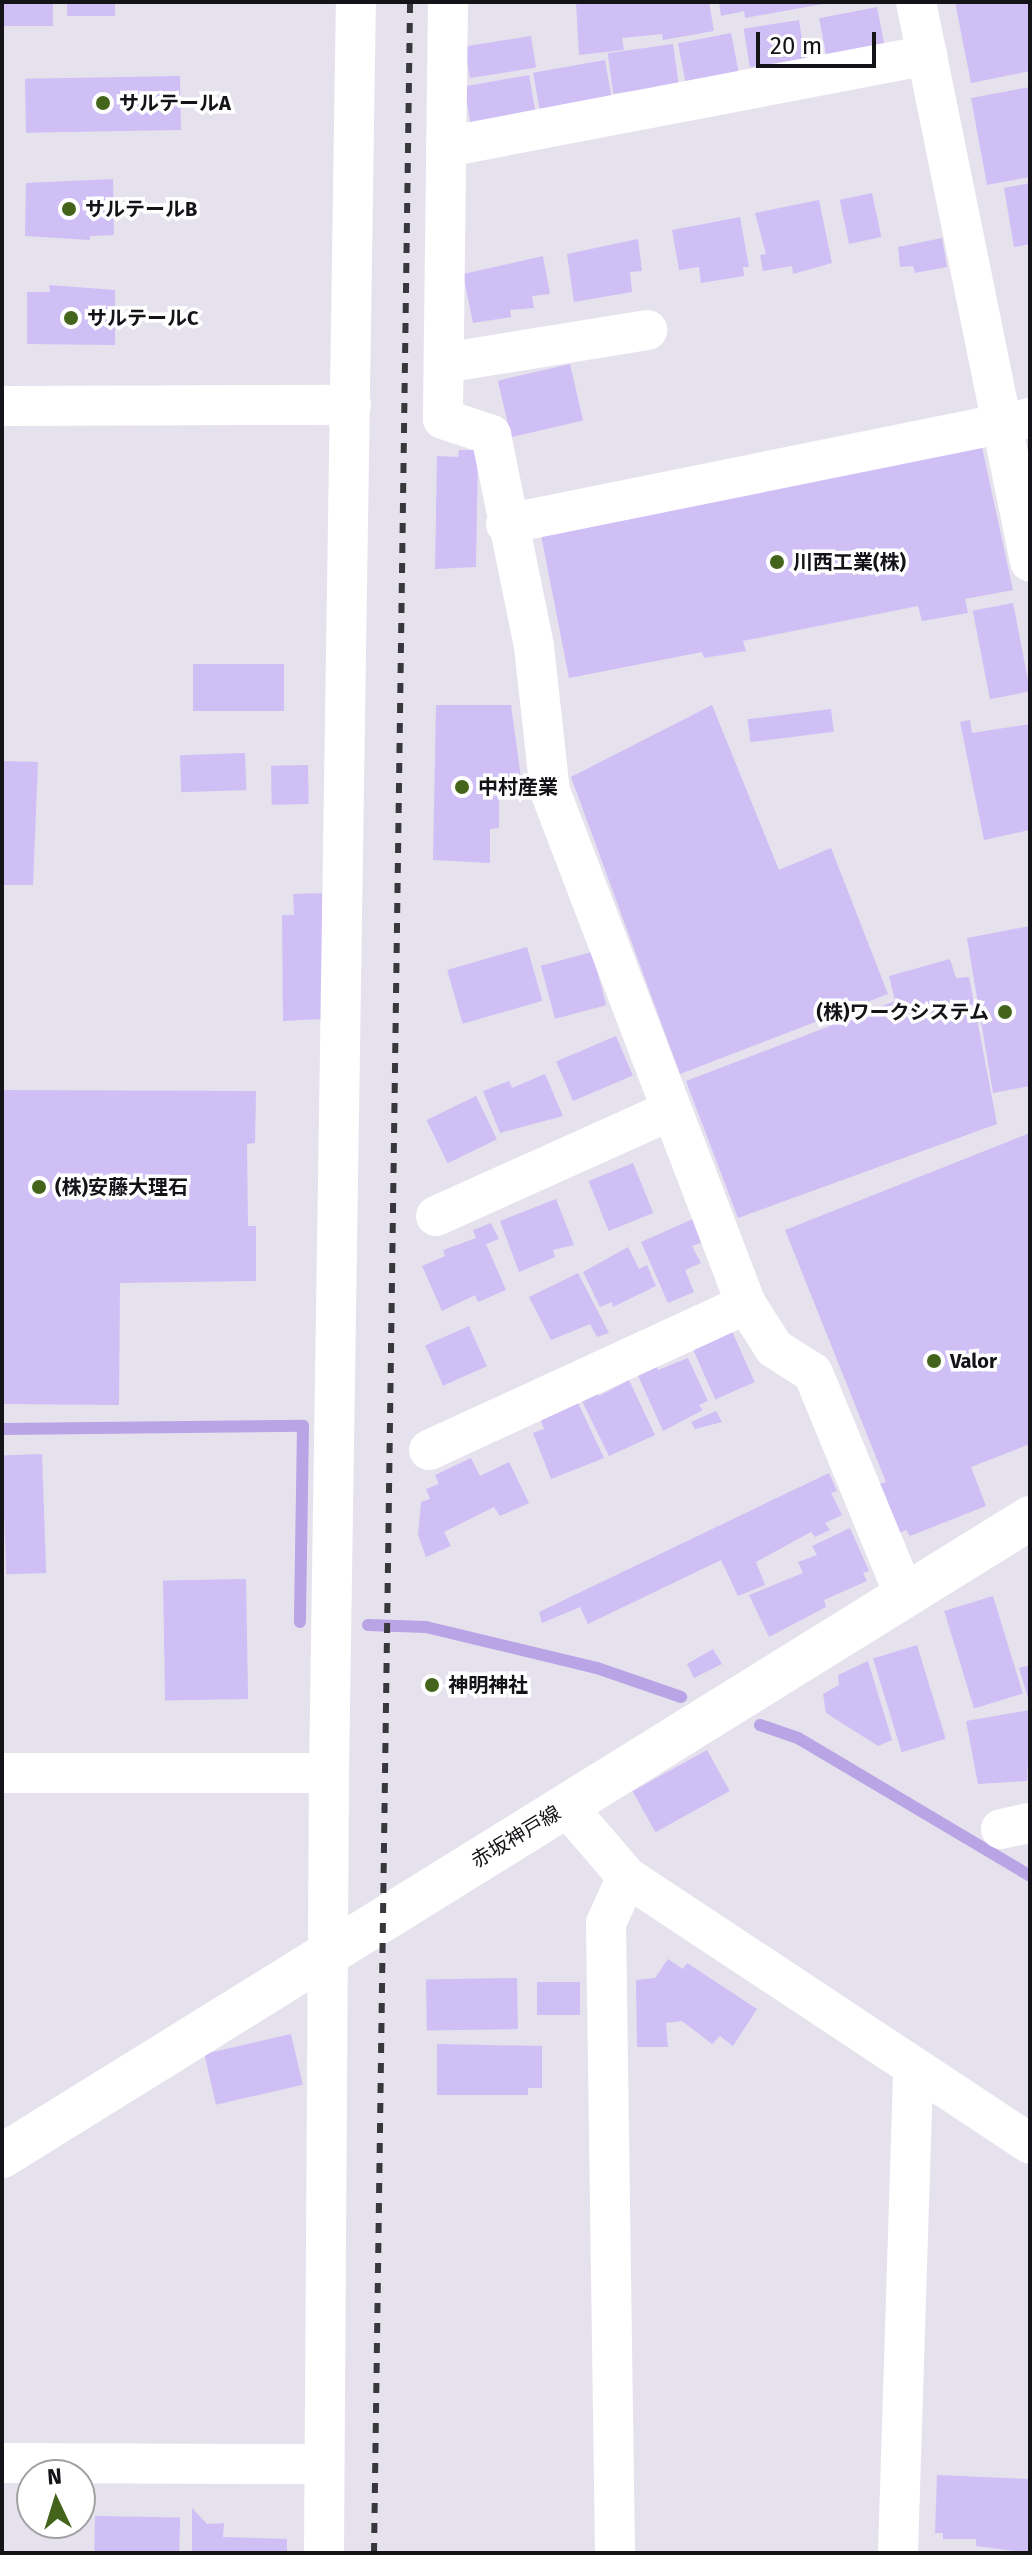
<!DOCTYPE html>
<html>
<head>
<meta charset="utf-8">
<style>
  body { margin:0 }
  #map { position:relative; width:1032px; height:2555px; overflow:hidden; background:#e5e2ee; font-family:"Fira Sans","Noto Sans JP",sans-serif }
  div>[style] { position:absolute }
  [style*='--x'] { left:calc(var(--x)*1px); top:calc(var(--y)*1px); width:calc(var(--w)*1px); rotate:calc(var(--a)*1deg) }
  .stream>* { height:12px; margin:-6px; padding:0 6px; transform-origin:6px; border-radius:6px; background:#b9a4e6 }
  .building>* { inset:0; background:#cfbff5; transform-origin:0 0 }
  .minor>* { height:40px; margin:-20px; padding:0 20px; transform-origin:20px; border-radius:20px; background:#fff }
  .major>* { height:44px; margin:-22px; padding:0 22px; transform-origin:22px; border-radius:22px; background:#fff }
  .rail>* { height:6px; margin-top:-3px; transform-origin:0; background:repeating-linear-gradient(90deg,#38373c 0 10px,transparent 0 20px) }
  .dots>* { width:22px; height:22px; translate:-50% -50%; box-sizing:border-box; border:4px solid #fff; border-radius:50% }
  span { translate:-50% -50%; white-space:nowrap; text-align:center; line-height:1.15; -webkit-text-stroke:7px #fff; paint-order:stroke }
  .poi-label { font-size:20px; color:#141317; font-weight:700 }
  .left { translate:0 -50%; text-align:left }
  .right { translate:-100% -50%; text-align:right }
  .street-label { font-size:20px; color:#141317 }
  .frame { position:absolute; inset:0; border:4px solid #141317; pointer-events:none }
  .north { position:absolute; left:16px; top:2459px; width:80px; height:80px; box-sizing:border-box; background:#fff; border:2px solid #a1a1a2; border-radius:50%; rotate:356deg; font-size:22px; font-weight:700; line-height:32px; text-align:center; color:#141317 }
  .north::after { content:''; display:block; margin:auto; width:28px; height:36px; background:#43641a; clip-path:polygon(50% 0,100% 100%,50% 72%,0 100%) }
  .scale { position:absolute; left:756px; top:32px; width:120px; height:36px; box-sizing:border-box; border:4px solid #141317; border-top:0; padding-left:10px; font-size:24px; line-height:28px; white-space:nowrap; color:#141317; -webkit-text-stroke:6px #fff; paint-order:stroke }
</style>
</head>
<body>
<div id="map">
  <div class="stream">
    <div style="--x:2;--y:1429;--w:301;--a:-0.6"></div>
    <div style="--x:303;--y:1426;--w:196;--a:90.9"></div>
    <div style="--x:368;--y:1625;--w:58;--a:2"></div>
    <div style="--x:426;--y:1627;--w:176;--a:13.5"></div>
    <div style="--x:597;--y:1668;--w:89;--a:19"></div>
    <div style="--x:760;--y:1725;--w:40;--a:18.9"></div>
    <div style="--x:798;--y:1738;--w:270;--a:30.7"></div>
  </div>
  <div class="building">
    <div style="left:2px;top:2px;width:51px;height:24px"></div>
    <div style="left:67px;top:2px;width:48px;height:14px"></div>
    <div style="clip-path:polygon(576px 2px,709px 2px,714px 31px,663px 40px,662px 34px,622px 38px,624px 50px,579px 55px)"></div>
    <div style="clip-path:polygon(719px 2px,823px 2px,823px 4px,745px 18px,744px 11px,721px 16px)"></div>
    <div style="clip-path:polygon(955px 2px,1030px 2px,1030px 71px,971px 83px)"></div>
    <div style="left:877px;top:7px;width:38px;height:59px;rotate:79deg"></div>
    <div style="left:799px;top:20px;width:39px;height:56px;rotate:81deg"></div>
    <div style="left:731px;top:33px;width:43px;height:54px;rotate:79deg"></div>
    <div style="left:531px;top:36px;width:32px;height:67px;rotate:81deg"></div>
    <div style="left:673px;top:44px;width:41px;height:66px;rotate:82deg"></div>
    <div style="left:605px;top:60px;width:39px;height:73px;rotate:80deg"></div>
    <div style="left:529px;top:75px;width:40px;height:66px;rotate:80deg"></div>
    <div style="left:180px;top:76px;width:54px;height:155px;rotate:89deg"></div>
    <div style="clip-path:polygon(1030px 87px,1030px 177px,987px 185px,971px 98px)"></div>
    <div style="clip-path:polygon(113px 179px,114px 235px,90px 236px,90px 240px,25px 236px,26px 183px)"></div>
    <div style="clip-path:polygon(1030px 183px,1030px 244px,1014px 247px,1004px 188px)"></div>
    <div style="left:872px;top:193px;width:45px;height:33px;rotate:78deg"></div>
    <div style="clip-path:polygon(819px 200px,832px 263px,793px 274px,792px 266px,763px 271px,760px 255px,766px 254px,755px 213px)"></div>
    <div style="clip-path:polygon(740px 217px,749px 267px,743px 267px,744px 276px,701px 283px,699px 267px,679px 270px,672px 230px)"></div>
    <div style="clip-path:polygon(942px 238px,947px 267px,915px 273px,913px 266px,900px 267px,898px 247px)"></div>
    <div style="clip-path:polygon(638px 239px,642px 271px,630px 272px,632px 292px,574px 302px,567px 254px)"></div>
    <div style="clip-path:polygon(543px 256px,550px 294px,532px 296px,534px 308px,510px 310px,511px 317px,473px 323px,463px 274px)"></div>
    <div style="clip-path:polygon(49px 285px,115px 290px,115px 345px,27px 344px,27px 292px,50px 292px)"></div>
    <div style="left:570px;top:364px;width:58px;height:74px;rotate:77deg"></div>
    <div style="clip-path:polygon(982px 447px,1013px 590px,965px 599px,968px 613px,922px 621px,918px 606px,743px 641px,746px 651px,704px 658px,702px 652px,569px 678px,541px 535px)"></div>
    <div style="clip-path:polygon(459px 450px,478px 450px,476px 567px,435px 569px,437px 456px,458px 457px)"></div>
    <div style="left:1013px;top:603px;width:90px;height:41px;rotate:79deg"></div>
    <div style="left:193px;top:664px;width:91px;height:47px"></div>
    <div style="clip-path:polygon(436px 705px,511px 705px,521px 778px,491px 778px,491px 796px,499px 796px,499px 828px,490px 829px,490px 863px,433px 860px)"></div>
    <div style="clip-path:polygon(712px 705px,779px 870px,831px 848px,888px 994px,680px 1074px,571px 777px)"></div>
    <div style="left:831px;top:709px;width:23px;height:84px;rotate:83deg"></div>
    <div style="clip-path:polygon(970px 720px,972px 733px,1030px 724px,1030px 830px,984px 840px,960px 722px)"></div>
    <div style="left:245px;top:753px;width:37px;height:65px;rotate:88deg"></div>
    <div style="clip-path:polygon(2px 761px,38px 762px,33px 885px,2px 885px)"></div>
    <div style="left:308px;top:765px;width:39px;height:37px;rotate:89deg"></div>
    <div style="clip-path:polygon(322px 893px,322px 1019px,283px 1021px,282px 915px,294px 915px,293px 894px)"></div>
    <div style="clip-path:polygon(1030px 926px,1030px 1086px,993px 1093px,967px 938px)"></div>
    <div style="left:527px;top:947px;width:56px;height:83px;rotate:74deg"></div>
    <div style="left:592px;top:952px;width:55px;height:53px;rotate:75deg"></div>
    <div style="clip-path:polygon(950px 959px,956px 978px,969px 977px,997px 1124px,738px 1218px,686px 1081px,895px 1001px,889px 976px)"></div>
    <div style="left:616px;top:1036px;width:43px;height:65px;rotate:67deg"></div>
    <div style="clip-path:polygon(545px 1074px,563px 1116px,500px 1133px,483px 1091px,509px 1081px,512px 1088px)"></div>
    <div style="clip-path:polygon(2px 1090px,256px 1091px,255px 1143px,247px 1144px,248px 1226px,256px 1226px,256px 1281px,120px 1283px,119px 1405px,2px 1404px)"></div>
    <div style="left:476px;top:1096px;width:48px;height:55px;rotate:64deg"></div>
    <div style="clip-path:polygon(1030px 1133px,1030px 1444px,971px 1467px,986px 1506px,910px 1536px,906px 1530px,899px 1533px,879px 1484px,886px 1482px,785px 1230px)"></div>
    <div style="left:633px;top:1163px;width:54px;height:48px;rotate:68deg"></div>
    <div style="clip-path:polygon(556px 1199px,574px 1245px,553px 1250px,555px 1257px,519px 1272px,500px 1221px)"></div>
    <div style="clip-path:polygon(693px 1219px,703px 1242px,692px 1246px,701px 1263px,685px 1270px,694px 1292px,668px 1303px,641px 1242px)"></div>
    <div style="clip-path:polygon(491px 1223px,499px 1239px,486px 1244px,506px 1290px,478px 1302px,475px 1295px,442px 1311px,422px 1266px,445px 1256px,443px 1250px,476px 1238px,473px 1230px)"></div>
    <div style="clip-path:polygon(628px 1247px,639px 1269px,647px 1265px,656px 1286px,613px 1307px,612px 1302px,600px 1307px,583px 1272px)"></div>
    <div style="clip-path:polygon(578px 1273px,609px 1333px,597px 1337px,590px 1324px,551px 1340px,529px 1297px)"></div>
    <div style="left:469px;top:1326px;width:44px;height:48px;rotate:66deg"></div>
    <div style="left:731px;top:1329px;width:58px;height:43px;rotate:66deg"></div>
    <div style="clip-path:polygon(688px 1358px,708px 1401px,699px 1405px,703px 1410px,663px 1431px,634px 1367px,653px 1359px,658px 1370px)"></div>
    <div style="clip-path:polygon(629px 1380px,655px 1435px,609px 1456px,578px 1393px,594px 1385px,599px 1396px)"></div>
    <div style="clip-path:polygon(578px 1403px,604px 1458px,551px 1479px,533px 1433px,544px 1429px,540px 1418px)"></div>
    <div style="clip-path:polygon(716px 1411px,722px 1422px,695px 1429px,691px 1422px)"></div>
    <div style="left:42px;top:1454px;width:119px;height:40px;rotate:88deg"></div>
    <div style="clip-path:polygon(471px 1458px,480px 1476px,509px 1462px,529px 1503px,500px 1516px,494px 1507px,444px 1532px,451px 1546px,426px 1557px,418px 1535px,421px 1502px,430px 1499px,426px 1489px,439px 1484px,435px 1475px)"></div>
    <div style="clip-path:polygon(829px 1473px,837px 1491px,831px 1493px,842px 1515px,825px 1523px,830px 1530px,815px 1537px,811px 1532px,756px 1562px,765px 1585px,738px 1596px,721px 1560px,588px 1624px,580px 1607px,542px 1623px,539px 1612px)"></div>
    <div style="clip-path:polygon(850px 1528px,869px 1571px,863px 1573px,867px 1581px,824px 1600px,826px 1607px,769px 1637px,749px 1595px,803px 1573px,798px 1562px,817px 1555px,812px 1546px)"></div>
    <div style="left:246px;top:1579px;width:120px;height:83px;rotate:89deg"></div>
    <div style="left:993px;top:1596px;width:102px;height:51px;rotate:73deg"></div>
    <div style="left:917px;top:1645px;width:98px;height:46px;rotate:73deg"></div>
    <div style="clip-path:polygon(713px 1649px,722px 1664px,694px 1678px,687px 1664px)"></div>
    <div style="clip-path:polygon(868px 1661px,892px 1740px,878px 1746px,826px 1713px,823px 1694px,839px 1685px,838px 1675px)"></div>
    <div style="clip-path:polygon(1030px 1665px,1030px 1701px,1029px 1701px,1019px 1668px)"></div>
    <div style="clip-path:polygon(1030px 1710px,1027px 1781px,978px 1784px,966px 1721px)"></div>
    <div style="left:707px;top:1750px;width:47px;height:85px;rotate:61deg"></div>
    <div style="clip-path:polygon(668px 1959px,683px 1969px,687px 1963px,757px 2009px,733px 2046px,720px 2036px,712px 2044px,682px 2021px,666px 2023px,668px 2047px,637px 2047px,636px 1980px,655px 1978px)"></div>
    <div style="left:517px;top:1978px;width:51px;height:91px;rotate:89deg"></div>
    <div style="left:537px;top:1982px;width:43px;height:33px"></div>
    <div style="left:291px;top:2034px;width:52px;height:89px;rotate:77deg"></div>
    <div style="clip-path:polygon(437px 2044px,542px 2046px,542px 2088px,528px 2088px,528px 2095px,437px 2095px)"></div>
    <div style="clip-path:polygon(937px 2475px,1030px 2479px,1030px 2553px,976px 2546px,976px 2539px,943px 2539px,943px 2533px,935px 2533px)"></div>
    <div style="clip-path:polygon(192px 2508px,207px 2524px,224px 2523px,223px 2537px,287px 2539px,287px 2553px,192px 2553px)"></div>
    <div style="left:95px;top:2516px;width:85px;height:37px;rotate:1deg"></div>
  </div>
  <div class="minor">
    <div style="--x:448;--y:2;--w:417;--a:90.7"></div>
    <div style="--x:443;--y:419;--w:51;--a:18.4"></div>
    <div style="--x:491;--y:435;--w:216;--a:78.5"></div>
    <div style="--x:534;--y:647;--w:145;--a:83.7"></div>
    <div style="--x:550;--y:791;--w:549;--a:69.09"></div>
    <div style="--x:746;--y:1304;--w:52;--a:57.5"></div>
    <div style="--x:774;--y:1348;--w:46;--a:32.7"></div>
    <div style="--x:813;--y:1373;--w:241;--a:67.6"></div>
    <div style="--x:916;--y:2;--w:571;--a:78.49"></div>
    <div style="--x:446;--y:147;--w:490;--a:-10.8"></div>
    <div style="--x:444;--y:363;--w:206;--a:-9.2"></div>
    <div style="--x:2;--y:406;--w:349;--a:-0.2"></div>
    <div style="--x:506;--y:524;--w:535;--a:-11.44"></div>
    <div style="--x:436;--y:1216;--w:256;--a:-24.2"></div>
    <div style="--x:429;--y:1450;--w:349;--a:-24.7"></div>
    <div style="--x:2;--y:1773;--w:327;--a:0"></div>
    <div style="--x:567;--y:1807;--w:92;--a:49.4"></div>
    <div style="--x:627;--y:1877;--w:483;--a:33.5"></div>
    <div style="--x:1001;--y:1829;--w:30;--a:-12"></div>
    <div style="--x:2;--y:2463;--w:322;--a:0.2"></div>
    <div style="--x:324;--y:2553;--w:780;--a:-89.63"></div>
    <div style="--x:329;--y:1773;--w:1771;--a:-89.13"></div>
    <div style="--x:615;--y:2553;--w:630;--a:-90.82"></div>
    <div style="--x:606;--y:1923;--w:51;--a:-65.5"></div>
    <div style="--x:898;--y:2553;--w:484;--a:-88.2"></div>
  </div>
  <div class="major">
    <div style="--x:2;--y:2156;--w:1210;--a:-31.82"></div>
  </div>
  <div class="rail">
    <div style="--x:374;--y:2553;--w:2551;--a:-89.19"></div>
  </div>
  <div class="dots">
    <div style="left:103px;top:103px;background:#43641a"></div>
    <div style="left:69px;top:209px;background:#43641a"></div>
    <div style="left:71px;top:318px;background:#43641a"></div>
    <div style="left:777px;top:562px;background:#43641a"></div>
    <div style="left:462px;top:787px;background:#43641a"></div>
    <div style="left:1005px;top:1012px;background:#43641a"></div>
    <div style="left:39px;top:1187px;background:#43641a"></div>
    <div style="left:934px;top:1361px;background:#43641a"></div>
    <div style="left:432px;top:1685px;background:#43641a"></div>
  </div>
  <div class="poi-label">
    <span class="left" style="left:119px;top:103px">サルテールA</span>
    <span class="left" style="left:85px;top:209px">サルテールB</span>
    <span class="left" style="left:87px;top:318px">サルテールC</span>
    <span class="left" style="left:793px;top:562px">川西工業(株)</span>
    <span class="left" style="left:478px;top:787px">中村産業</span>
    <span class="right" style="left:989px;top:1012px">(株)ワークシステム</span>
    <span class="left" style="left:55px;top:1187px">(株)安藤大理石</span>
    <span class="left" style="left:950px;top:1361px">Valor</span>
    <span class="left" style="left:448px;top:1685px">神明神社</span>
  </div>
  <div class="street-label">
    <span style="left:516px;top:1837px;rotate:-31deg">赤坂神戸線</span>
  </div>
  <div class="frame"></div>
  <div class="north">N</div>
  <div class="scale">20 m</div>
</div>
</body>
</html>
